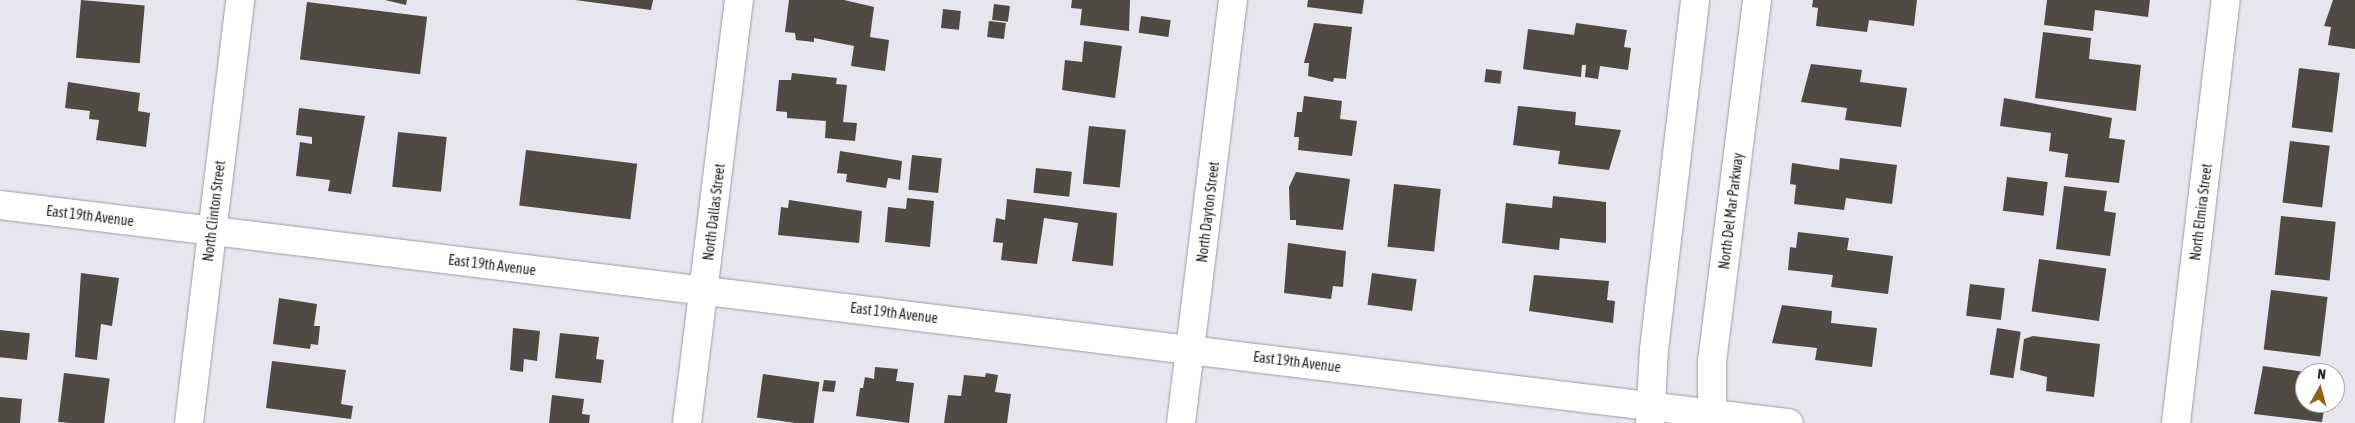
<!DOCTYPE html>
<html>
<head>
<meta charset="utf-8">
<style>
  body { margin:0 }
  #map { position:relative; width:2355px; height:423px; overflow:hidden; background:#e7e5ee; font-family:"Asap Condensed",sans-serif }
  div>[style] { position:absolute }
  [style*='--x'] { left:calc(var(--x)*1px); top:calc(var(--y)*1px); width:calc(var(--w)*1px); rotate:calc(var(--a)*1deg) }
  .building>* { inset:0; background:#4f4a44; transform-origin:0 0 }
  .roads { filter:drop-shadow(0 0 1px #9c9aa2) drop-shadow(0 0 1px #9c9aa2) }
  .street>* { height:28px; margin:-14px; padding:0 14px; transform-origin:14px; border-radius:14px; background:#fff }
  .secondary>* { height:28px; margin:-14px; padding:0 14px; transform-origin:14px; border-radius:14px; background:#fff }
  span { translate:-50% -50%; white-space:nowrap; text-align:center; line-height:1.15; -webkit-text-stroke:5px #fff; paint-order:stroke }
  .street-label { font-size:14px; color:#272629 }
  .north { position:absolute; left:2295px; top:363px; width:50px; height:50px; box-sizing:border-box; background:#fff; border:1px solid #a9a8a9; border-radius:50%; rotate:7deg; font-size:14px; font-weight:700; line-height:20px; text-align:center; color:#272629 }
  .north::after { content:''; display:block; margin:auto; width:18px; height:22px; background:#946413; clip-path:polygon(50% 0,100% 100%,50% 72%,0 100%) }
</style>
</head>
<body>
<div id="map">
  <div class="building">
    <div style="left:81px;top:0;width:64px;height:58px;rotate:5deg"></div>
    <div style="clip-path:polygon(385px 0,407px 0,406px 5px)"></div>
    <div style="clip-path:polygon(575px 0,653px 0,651px 10px)"></div>
    <div style="clip-path:polygon(789px 0,844px 0,874px 7px,870px 37px,889px 40px,885px 71px,851px 66px,854px 46px,814px 38px,814px 42px,796px 40px,795px 33px,785px 32px)"></div>
    <div style="clip-path:polygon(1072px 0,1130px 0,1129px 31px,1080px 25px,1082px 9px,1071px 8px)"></div>
    <div style="clip-path:polygon(1308px 0,1364px 0,1362px 14px,1307px 7px)"></div>
    <div style="clip-path:polygon(1813px 0,1917px 0,1914px 26px,1869px 20px,1867px 32px,1816px 26px,1818px 8px,1812px 7px)"></div>
    <div style="clip-path:polygon(2047px 0,2150px 0,2148px 17px,2095px 10px,2093px 31px,2044px 25px)"></div>
    <div style="clip-path:polygon(2333px 0,2355px 0,2355px 49px,2328px 45px,2331px 27px,2324px 26px)"></div>
    <div style="left:307px;top:2px;width:121px;height:58px;rotate:7deg"></div>
    <div style="left:994px;top:4px;width:16px;height:16px;rotate:7deg"></div>
    <div style="left:943px;top:9px;width:18px;height:19px;rotate:6deg"></div>
    <div style="left:1141px;top:16px;width:30px;height:17px;rotate:8deg"></div>
    <div style="left:989px;top:21px;width:17px;height:16px;rotate:7deg"></div>
    <div style="clip-path:polygon(1314px 23px,1352px 27px,1346px 79px,1334px 78px,1333px 82px,1308px 76px,1309px 63px,1304px 63px)"></div>
    <div style="clip-path:polygon(1576px 23px,1627px 30px,1624px 47px,1631px 48px,1628px 70px,1600px 66px,1598px 79px,1585px 77px,1586px 65px,1582px 65px,1581px 77px,1523px 69px,1528px 29px,1574px 35px)"></div>
    <div style="clip-path:polygon(2043px 32px,2091px 38px,2089px 59px,2141px 65px,2136px 111px,2035px 98px)"></div>
    <div style="clip-path:polygon(1084px 41px,1122px 46px,1115px 98px,1062px 90px,1065px 60px,1082px 62px)"></div>
    <div style="clip-path:polygon(1811px 64px,1862px 70px,1860px 82px,1907px 88px,1901px 127px,1845px 120px,1847px 108px,1801px 102px)"></div>
    <div style="left:2299px;top:68px;width:41px;height:60px;rotate:7deg"></div>
    <div style="left:1486px;top:69px;width:16px;height:13px;rotate:7deg"></div>
    <div style="clip-path:polygon(792px 73px,837px 78px,836px 84px,847px 85px,843px 122px,857px 123px,855px 141px,825px 138px,826px 121px,787px 118px,787px 112px,776px 111px,779px 80px,791px 80px)"></div>
    <div style="clip-path:polygon(68px 82px,140px 93px,138px 111px,150px 113px,146px 147px,96px 140px,99px 120px,89px 119px,90px 111px,65px 108px)"></div>
    <div style="clip-path:polygon(1304px 96px,1342px 101px,1340px 119px,1357px 121px,1352px 156px,1298px 150px,1299px 137px,1294px 137px,1297px 112px,1302px 112px)"></div>
    <div style="clip-path:polygon(2004px 98px,2112px 118px,2109px 138px,2125px 140px,2119px 183px,2065px 177px,2068px 154px,2049px 151px,2051px 133px,2000px 126px)"></div>
    <div style="clip-path:polygon(1518px 106px,1576px 112px,1575px 125px,1621px 130px,1609px 170px,1558px 164px,1560px 151px,1513px 145px)"></div>
    <div style="clip-path:polygon(299px 108px,365px 116px,351px 194px,328px 191px,330px 180px,296px 176px,300px 142px,312px 144px,312px 137px,296px 135px)"></div>
    <div style="left:1089px;top:126px;width:37px;height:58px;rotate:6deg"></div>
    <div style="left:398px;top:132px;width:49px;height:55px;rotate:6deg"></div>
    <div style="left:2290px;top:141px;width:40px;height:62px;rotate:7deg"></div>
    <div style="left:526px;top:150px;width:112px;height:56px;rotate:7deg"></div>
    <div style="clip-path:polygon(840px 151px,902px 161px,900px 180px,888px 178px,886px 188px,846px 182px,847px 174px,837px 173px)"></div>
    <div style="left:912px;top:155px;width:30px;height:35px;rotate:6deg"></div>
    <div style="clip-path:polygon(1840px 158px,1897px 165px,1892px 204px,1846px 198px,1844px 210px,1794px 204px,1796px 185px,1790px 184px,1792px 163px,1839px 170px)"></div>
    <div style="left:1036px;top:168px;width:36px;height:25px;rotate:6deg"></div>
    <div style="clip-path:polygon(1296px 172px,1350px 179px,1343px 230px,1296px 225px,1296px 220px,1290px 220px,1289px 187px)"></div>
    <div style="left:2007px;top:177px;width:41px;height:34px;rotate:7deg"></div>
    <div style="left:1394px;top:184px;width:47px;height:63px;rotate:6deg"></div>
    <div style="clip-path:polygon(2064px 186px,2107px 191px,2104px 211px,2116px 213px,2110px 256px,2056px 249px)"></div>
    <div style="clip-path:polygon(1553px 196px,1606px 202px,1606px 243px,1560px 238px,1559px 250px,1502px 243px,1506px 203px,1552px 208px)"></div>
    <div style="clip-path:polygon(907px 198px,934px 201px,930px 247px,885px 242px,888px 207px,906px 209px)"></div>
    <div style="clip-path:polygon(1007px 199px,1117px 213px,1113px 266px,1072px 261px,1078px 223px,1044px 218px,1037px 264px,1001px 260px,1003px 243px,993px 242px,996px 218px,1005px 220px)"></div>
    <div style="clip-path:polygon(789px 200px,862px 211px,859px 243px,778px 235px,781px 207px,788px 208px)"></div>
    <div style="left:2281px;top:216px;width:55px;height:59px;rotate:6deg"></div>
    <div style="clip-path:polygon(1798px 232px,1849px 238px,1847px 250px,1893px 256px,1888px 294px,1831px 287px,1833px 275px,1788px 270px,1790px 247px,1796px 248px)"></div>
    <div style="clip-path:polygon(1288px 243px,1346px 251px,1343px 287px,1333px 286px,1331px 299px,1284px 293px)"></div>
    <div style="left:2039px;top:259px;width:68px;height:53px;rotate:8deg"></div>
    <div style="clip-path:polygon(81px 273px,119px 278px,112px 326px,101px 324px,97px 360px,75px 357px)"></div>
    <div style="left:1372px;top:273px;width:45px;height:32px;rotate:8deg"></div>
    <div style="clip-path:polygon(1534px 275px,1609px 281px,1607px 300px,1615px 301px,1613px 323px,1529px 311px)"></div>
    <div style="left:1970px;top:284px;width:35px;height:32px;rotate:7deg"></div>
    <div style="left:2271px;top:290px;width:57px;height:60px;rotate:7deg"></div>
    <div style="clip-path:polygon(279px 298px,317px 304px,314px 326px,320px 326px,318px 345px,311px 344px,310px 349px,273px 344px)"></div>
    <div style="clip-path:polygon(1782px 305px,1832px 311px,1831px 323px,1877px 328px,1872px 367px,1815px 360px,1817px 348px,1772px 343px)"></div>
    <div style="clip-path:polygon(513px 328px,540px 331px,537px 361px,524px 359px,523px 372px,510px 370px)"></div>
    <div style="left:1997px;top:328px;width:24px;height:47px;rotate:9deg"></div>
    <div style="left:0;top:330px;width:30px;height:27px;rotate:6deg"></div>
    <div style="clip-path:polygon(560px 333px,599px 337px,596px 359px,604px 360px,601px 383px,555px 378px)"></div>
    <div style="clip-path:polygon(2033px 336px,2100px 344px,2094px 397px,2046px 391px,2047px 377px,2020px 370px,2024px 339px)"></div>
    <div style="clip-path:polygon(272px 361px,346px 370px,341px 404px,353px 406px,351px 419px,266px 408px)"></div>
    <div style="clip-path:polygon(2263px 366px,2305px 372px,2305px 403px,2325px 403px,2322px 422px,2254px 414px)"></div>
    <div style="clip-path:polygon(875px 367px,898px 369px,896px 381px,914px 383px,909px 423px,856px 416px,860px 388px,863px 388px,865px 377px,874px 379px)"></div>
    <div style="left:64px;top:373px;width:46px;height:49px;rotate:7deg"></div>
    <div style="clip-path:polygon(986px 373px,998px 375px,995px 392px,1011px 394px,1007px 423px,944px 423px,948px 395px,961px 396px,964px 375px,985px 377px)"></div>
    <div style="left:763px;top:374px;width:57px;height:44px;rotate:8deg"></div>
    <div style="clip-path:polygon(824px 380px,836px 381px,834px 392px,822px 391px)"></div>
    <div style="clip-path:polygon(552px 395px,584px 399px,582px 414px,590px 415px,589px 423px,549px 423px)"></div>
    <div style="clip-path:polygon(0 397px,22px 399px,20px 423px,0 423px)"></div>
  </div>
  <div class="roads">
    <div class="street">
      <div style="--x:0;--y:205;--w:1802;--a:6.95"></div>
      <div style="--x:189;--y:423;--w:426;--a:-83.1"></div>
      <div style="--x:687;--y:423;--w:426;--a:-83"></div>
      <div style="--x:2176;--y:423;--w:426;--a:-83.3"></div>
    </div>
    <div class="secondary">
      <div style="--x:1181;--y:423;--w:426;--a:-83"></div>
      <div style="--x:1650;--y:423;--w:73;--a:-86.9"></div>
      <div style="--x:1654;--y:350;--w:352;--a:-83.3"></div>
      <div style="--x:1712;--y:423;--w:61;--a:-90"></div>
      <div style="--x:1712;--y:362;--w:365;--a:-82.9"></div>
    </div>
  </div>
  <div class="street-label">
    <span style="left:214px;top:211px;rotate:-83deg">North Clinton Street</span>
    <span style="left:1731px;top:211px;rotate:-83deg">North Del Mar Parkway</span>
    <span style="left:714px;top:212px;rotate:-83deg">North Dallas Street</span>
    <span style="left:1208px;top:212px;rotate:-83deg">North Dayton Street</span>
    <span style="left:2201px;top:212px;rotate:-83deg">North Elmira Street</span>
    <span style="left:90px;top:216px;rotate:7deg">East 19th Avenue</span>
    <span style="left:492px;top:265px;rotate:7deg">East 19th Avenue</span>
    <span style="left:894px;top:313px;rotate:7deg">East 19th Avenue</span>
    <span style="left:1297px;top:362px;rotate:7deg">East 19th Avenue</span>
  </div>
  <div class="north">N</div>
</div>
</body>
</html>
